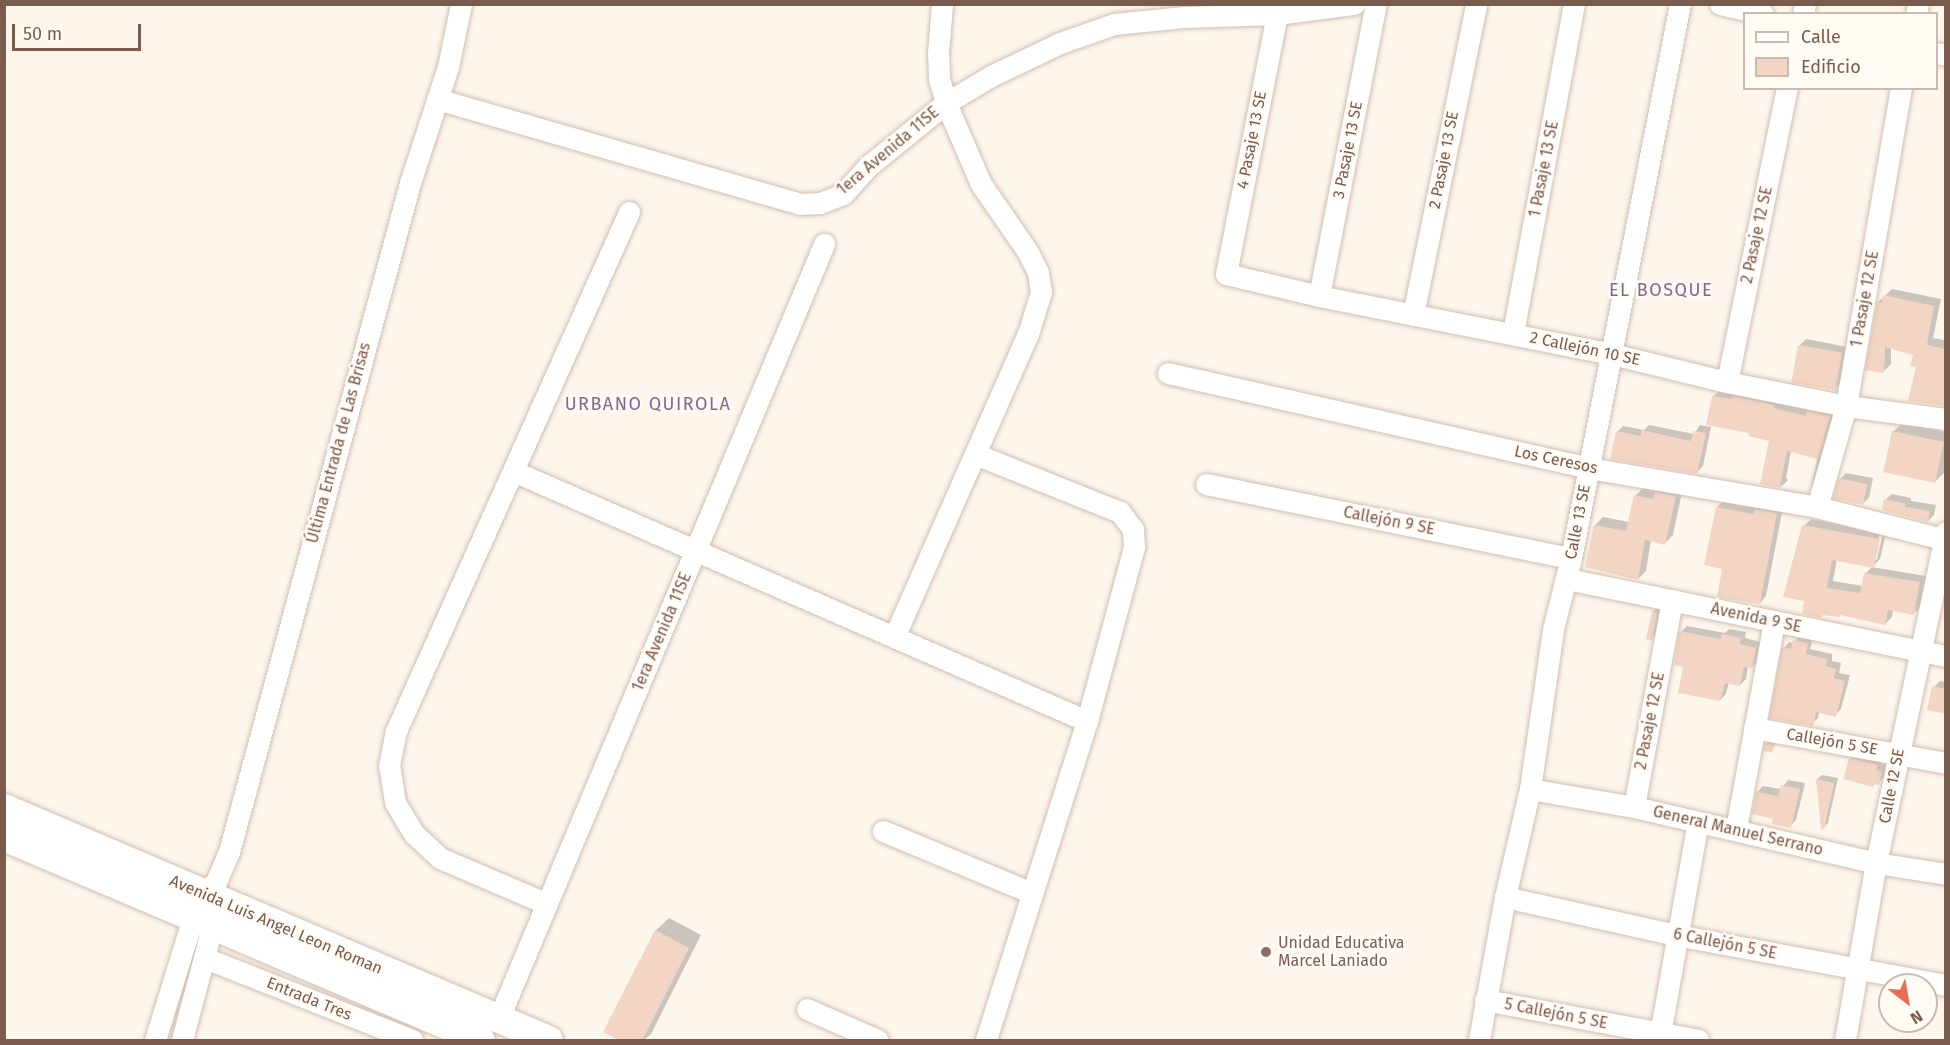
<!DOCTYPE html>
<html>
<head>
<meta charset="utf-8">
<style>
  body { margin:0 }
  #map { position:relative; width:1950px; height:1045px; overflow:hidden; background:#fdf6ec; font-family:"Fira Sans",sans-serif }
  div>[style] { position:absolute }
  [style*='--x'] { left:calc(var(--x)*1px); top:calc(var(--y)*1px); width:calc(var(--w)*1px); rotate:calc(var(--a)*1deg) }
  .shadow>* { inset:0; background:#0003 }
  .building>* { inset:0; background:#f3d5c3; transform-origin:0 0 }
  .roads { filter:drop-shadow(0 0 2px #d1beb0) drop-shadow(0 0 2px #d1beb0) }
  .minor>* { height:21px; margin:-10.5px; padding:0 10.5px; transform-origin:10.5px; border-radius:10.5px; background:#fff }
  .secondary>* { height:28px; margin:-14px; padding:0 14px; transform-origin:14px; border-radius:14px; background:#fff }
  .dots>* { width:16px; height:16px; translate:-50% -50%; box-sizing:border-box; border:3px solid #fffaf3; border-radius:50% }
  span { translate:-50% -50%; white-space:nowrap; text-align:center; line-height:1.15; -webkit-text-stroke:5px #fffaf3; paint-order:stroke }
  .street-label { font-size:16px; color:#7a5c4d }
  .education-label { font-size:16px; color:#785e54 }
  .left { translate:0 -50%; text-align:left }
  .neighbourhood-label { font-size:18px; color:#846695; letter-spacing:1.5px }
  .frame { position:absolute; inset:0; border:6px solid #7a5c4d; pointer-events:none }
  .legend { position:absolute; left:1743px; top:12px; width:195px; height:78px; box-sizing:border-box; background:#fffaf3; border:2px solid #cabbb1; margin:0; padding:8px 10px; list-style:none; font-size:18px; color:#7a5c4d }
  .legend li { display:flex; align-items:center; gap:12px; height:30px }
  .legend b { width:30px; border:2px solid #cabbb1 }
  .north { position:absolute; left:1878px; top:973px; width:60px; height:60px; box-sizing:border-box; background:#fffaf3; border:2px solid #cabbb1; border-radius:50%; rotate:149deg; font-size:16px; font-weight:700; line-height:24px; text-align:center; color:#7a5c4d }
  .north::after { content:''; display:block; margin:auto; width:21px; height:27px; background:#e76f51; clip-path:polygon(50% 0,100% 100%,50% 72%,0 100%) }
  .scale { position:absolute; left:12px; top:24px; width:129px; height:27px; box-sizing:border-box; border:3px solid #7a5c4d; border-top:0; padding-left:8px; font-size:18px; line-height:21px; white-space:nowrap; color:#7a5c4d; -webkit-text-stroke:4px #fffaf3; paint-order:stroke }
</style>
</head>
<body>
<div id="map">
  <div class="shadow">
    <div style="clip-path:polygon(1892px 289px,1941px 299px,1933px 338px,1944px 340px,1946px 346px,1946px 405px,1914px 354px,1891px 347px,1891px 364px,1884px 371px,1878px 302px)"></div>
    <div style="clip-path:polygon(1806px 339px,1848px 347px,1841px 383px,1835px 389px,1800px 345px)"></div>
    <div style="clip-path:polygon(1720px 390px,1836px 409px,1814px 484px,1811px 488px,1818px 458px,1791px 451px,1786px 478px,1788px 480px,1782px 486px,1762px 483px,1771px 439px,1750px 432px,1713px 397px)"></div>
    <div style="clip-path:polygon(1902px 423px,1946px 432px,1944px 473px,1935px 482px,1893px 432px)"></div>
    <div style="clip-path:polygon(1649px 425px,1694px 434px,1700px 425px,1711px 427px,1703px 466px,1697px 472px,1617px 432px,1623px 426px,1644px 430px)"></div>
    <div style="clip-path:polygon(1846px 473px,1873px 478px,1869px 498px,1862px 504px,1840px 479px)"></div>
    <div style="clip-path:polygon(1664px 485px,1683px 488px,1673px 535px,1665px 543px,1651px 540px,1646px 571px,1638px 579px,1595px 525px,1603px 517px,1629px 522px,1636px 495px,1644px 487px,1659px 491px)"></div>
    <div style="clip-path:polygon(1892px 494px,1911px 498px,1911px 501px,1936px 505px,1934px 515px,1928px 521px,1885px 500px)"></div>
    <div style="clip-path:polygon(1723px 501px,1783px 507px,1766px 596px,1760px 603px,1724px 568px,1717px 507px)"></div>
    <div style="clip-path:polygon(evenodd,1811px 519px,1886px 533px,1880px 559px,1872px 567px,1926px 576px,1921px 606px,1914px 613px,1893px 610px,1892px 617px,1885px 624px,1841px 614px,1824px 613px,1821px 616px,1804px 526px,1811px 519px,1880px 532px,1883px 532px,1877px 560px,1874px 560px,1880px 532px,1811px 519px,1837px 559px,1873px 566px,1865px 574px,1863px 586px,1833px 581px,1837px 559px)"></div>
    <div style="clip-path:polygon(1659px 606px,1662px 607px,1657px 633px,1651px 639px,1653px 612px)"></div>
    <div style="clip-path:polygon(1687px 626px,1725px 633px,1729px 629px,1746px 632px,1745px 638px,1761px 642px,1758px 661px,1752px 667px,1748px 666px,1746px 679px,1740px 685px,1729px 682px,1726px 694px,1720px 700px,1685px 666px,1681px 632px)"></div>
    <div style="clip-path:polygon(1800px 635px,1813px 638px,1810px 649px,1832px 654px,1832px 661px,1841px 663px,1839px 673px,1850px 675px,1841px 709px,1835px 715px,1819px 711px,1818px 718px,1812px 724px,1784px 648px,1789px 642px,1794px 643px)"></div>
    <div style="clip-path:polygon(1940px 681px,1946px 682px,1946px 712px,1934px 687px)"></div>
    <div style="clip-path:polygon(1769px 741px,1776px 742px,1772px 751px,1766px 744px)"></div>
    <div style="clip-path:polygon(1857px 753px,1883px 759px,1882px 764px,1887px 766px,1885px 777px,1878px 783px,1873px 785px,1850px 759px)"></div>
    <div style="clip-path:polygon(1822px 775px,1838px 778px,1828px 823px,1823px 828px,1817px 779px)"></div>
    <div style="clip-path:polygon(1788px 780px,1805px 783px,1796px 820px,1790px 826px,1775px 818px,1757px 792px,1763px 786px,1781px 789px)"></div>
    <div style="clip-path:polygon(669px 918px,701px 935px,651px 1034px,644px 1040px,625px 1040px,656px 930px)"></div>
  </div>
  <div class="building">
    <div style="clip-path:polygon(1883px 295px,1934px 306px,1927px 345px,1946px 349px,1946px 406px,1908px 401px,1916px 367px,1910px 366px,1913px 355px,1885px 347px,1884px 373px,1865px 370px,1877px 302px,1882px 303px)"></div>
    <div style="left:1798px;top:345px;width:45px;height:38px;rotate:10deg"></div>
    <div style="clip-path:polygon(1712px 396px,1732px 399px,1733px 396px,1775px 405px,1774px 408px,1806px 416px,1807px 411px,1830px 416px,1808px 493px,1817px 459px,1787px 451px,1780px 485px,1782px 488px,1760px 484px,1769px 441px,1748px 436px,1749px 433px,1706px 425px)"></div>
    <div style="clip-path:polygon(1641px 430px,1691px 441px,1693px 431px,1706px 433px,1697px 474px,1610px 459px,1616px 431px,1641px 436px)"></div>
    <div style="left:1892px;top:431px;width:53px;height:42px;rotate:12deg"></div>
    <div style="left:1838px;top:478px;width:30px;height:21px;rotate:12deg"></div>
    <div style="clip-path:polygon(1655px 492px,1676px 496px,1665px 545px,1645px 540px,1638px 580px,1585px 567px,1594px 525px,1626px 531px,1634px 495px,1653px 499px)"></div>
    <div style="clip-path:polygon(1884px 499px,1906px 504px,1905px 507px,1930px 511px,1928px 522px,1882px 510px)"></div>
    <div style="clip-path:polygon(1716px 507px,1753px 514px,1755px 509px,1777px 513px,1760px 604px,1717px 597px,1722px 569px,1704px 565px)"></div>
    <div style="clip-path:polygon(1802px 525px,1880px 539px,1874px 568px,1832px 560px,1827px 588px,1860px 593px,1864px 573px,1920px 582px,1914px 615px,1888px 610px,1885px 625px,1840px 615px,1840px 617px,1822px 615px,1822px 618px,1802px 614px,1804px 601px,1783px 597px)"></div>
    <div style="clip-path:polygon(1652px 611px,1657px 613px,1652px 641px,1646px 639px)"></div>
    <div style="clip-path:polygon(1679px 631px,1721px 639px,1722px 634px,1741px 638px,1740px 644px,1756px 648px,1752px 668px,1744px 667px,1740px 686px,1725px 683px,1720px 701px,1678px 693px,1683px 667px,1674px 665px)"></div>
    <div style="clip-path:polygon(1793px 640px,1808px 643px,1806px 654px,1827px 659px,1826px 666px,1836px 669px,1834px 678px,1845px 681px,1836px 717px,1816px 712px,1813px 726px,1769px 718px,1782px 647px,1791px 649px)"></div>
    <div style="clip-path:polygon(1932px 686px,1946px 689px,1946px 714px,1927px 710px)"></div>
    <div style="left:1765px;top:743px;width:9px;height:8px;rotate:13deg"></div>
    <div style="clip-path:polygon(1849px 758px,1878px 765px,1876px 770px,1882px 772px,1879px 785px,1874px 784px,1873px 787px,1843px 779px)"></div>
    <div style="clip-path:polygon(1816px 779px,1834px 783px,1824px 829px,1821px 829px)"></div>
    <div style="clip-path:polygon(1781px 785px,1800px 789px,1791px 828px,1772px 824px,1773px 819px,1752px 814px,1756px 792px,1778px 796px)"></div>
    <div style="clip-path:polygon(655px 930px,689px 948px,642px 1041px,621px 1041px,603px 1032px)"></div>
  </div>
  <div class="roads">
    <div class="minor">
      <div style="--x:1276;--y:4;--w:10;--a:84"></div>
      <div style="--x:1277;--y:14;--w:265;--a:101.1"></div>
      <div style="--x:1226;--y:274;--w:96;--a:13.3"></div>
      <div style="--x:1319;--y:296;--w:299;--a:11.2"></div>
      <div style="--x:1612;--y:354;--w:118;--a:13.7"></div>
      <div style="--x:1727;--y:382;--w:121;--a:11.4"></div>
      <div style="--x:1846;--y:406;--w:101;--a:7.4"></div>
      <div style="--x:1720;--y:4;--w:44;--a:13.1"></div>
      <div style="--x:1803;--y:14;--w:10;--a:-79"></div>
      <div style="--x:1916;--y:14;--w:10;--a:-79"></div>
      <div style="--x:1936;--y:53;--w:10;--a:11"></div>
      <div style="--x:437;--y:99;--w:378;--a:16.1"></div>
      <div style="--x:800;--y:204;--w:20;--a:-3"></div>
      <div style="--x:820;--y:203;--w:25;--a:-21"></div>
      <div style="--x:843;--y:194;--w:36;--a:-48"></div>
      <div style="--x:867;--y:167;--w:102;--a:-39"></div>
      <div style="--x:946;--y:103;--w:52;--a:-31"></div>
      <div style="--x:991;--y:76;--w:76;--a:-25.6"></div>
      <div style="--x:1060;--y:43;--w:57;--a:-19.4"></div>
      <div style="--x:1114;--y:24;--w:70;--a:-5.7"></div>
      <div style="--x:1184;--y:17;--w:93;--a:-1.8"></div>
      <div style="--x:1277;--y:14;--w:78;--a:-7.4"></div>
      <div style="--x:1319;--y:296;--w:298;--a:-79"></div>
      <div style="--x:1413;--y:315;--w:317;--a:-78.5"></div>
      <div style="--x:1513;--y:333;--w:335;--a:-79.5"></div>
      <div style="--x:1168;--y:373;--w:432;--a:12.7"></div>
      <div style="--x:1589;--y:468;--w:231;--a:9.7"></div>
      <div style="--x:1817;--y:507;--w:133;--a:14.3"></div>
      <div style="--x:1727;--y:382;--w:300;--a:-78.5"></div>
      <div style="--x:975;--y:454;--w:156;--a:21.8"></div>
      <div style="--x:1120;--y:512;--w:21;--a:53"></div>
      <div style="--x:1133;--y:529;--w:18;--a:87"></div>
      <div style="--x:1134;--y:547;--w:180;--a:105.1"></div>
      <div style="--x:1087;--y:721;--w:335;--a:107.6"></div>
      <div style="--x:513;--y:471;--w:626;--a:23.54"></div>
      <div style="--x:1206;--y:484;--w:372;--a:11.5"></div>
      <div style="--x:1817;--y:507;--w:105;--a:-74"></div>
      <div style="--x:1846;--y:406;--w:323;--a:-80.2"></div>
      <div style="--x:1567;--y:579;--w:387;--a:11.5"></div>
      <div style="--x:895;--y:635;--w:329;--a:-66.2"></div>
      <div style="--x:1028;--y:334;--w:44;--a:-72.8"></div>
      <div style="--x:1041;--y:292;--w:20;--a:-99"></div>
      <div style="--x:1038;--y:272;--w:22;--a:-117"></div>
      <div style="--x:1028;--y:252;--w:83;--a:-124.7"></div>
      <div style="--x:981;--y:184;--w:88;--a:-113.4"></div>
      <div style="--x:946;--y:103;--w:26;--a:-106"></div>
      <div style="--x:939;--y:78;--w:25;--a:-92"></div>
      <div style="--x:938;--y:53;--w:49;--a:-85.3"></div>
      <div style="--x:1754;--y:728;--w:195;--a:10.3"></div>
      <div style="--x:1530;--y:789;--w:106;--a:9.8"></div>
      <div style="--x:1634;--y:807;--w:248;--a:13"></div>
      <div style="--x:1876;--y:863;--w:71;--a:8.9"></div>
      <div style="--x:1634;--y:807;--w:210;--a:-79.6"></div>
      <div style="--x:1736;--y:829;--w:211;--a:-79.6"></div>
      <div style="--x:883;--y:831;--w:161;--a:22.6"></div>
      <div style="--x:1505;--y:897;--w:175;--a:12.5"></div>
      <div style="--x:1676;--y:935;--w:275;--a:10.5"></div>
      <div style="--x:545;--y:903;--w:114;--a:-156.8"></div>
      <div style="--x:440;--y:858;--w:35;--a:-137"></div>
      <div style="--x:414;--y:834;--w:37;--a:-121"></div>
      <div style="--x:395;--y:802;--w:36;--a:-99"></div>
      <div style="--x:389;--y:766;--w:36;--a:-79"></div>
      <div style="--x:396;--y:731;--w:569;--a:-65.82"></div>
      <div style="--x:205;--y:958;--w:223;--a:21.6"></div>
      <div style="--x:1485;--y:1000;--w:217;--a:10.6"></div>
      <div style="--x:807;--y:1009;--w:77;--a:23.6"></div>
      <div style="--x:498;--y:1020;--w:842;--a:-67.21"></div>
      <div style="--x:155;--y:1040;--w:129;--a:-72.8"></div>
      <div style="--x:193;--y:917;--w:26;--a:-67"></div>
      <div style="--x:203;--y:893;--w:17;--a:-40"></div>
      <div style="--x:216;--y:882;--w:33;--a:-67"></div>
      <div style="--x:229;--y:852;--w:693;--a:-74.86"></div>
      <div style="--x:410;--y:183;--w:122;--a:-71.9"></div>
      <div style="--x:448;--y:67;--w:64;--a:-78.3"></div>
      <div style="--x:182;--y:1040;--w:132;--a:-75.1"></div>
      <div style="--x:1479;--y:1040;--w:145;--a:-79.7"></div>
      <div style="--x:1505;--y:897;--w:111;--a:-77"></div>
      <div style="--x:1530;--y:789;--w:162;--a:-81.8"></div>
      <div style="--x:1553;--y:629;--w:73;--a:-75.8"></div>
      <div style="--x:1571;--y:558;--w:565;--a:-78.87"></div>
      <div style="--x:1659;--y:1040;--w:221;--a:-79.9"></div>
      <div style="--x:1845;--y:1040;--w:180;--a:-80.1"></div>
      <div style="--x:1876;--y:863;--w:338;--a:-78.1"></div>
    </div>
    <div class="secondary">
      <div style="--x:4;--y:808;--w:592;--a:23.06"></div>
      <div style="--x:4;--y:837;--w:518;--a:23.05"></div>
    </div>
  </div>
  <div class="dots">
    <div style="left:1266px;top:952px;background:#8d6e63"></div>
  </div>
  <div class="street-label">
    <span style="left:1252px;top:140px;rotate:-79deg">4 Pasaje 13 SE</span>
    <span style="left:1348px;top:150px;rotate:-79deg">3 Pasaje 13 SE</span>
    <span style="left:888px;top:151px;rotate:-40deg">1era Avenida 11SE</span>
    <span style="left:1444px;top:160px;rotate:-79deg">2 Pasaje 13 SE</span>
    <span style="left:1544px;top:169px;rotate:-79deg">1 Pasaje 13 SE</span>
    <span style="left:1757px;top:235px;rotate:-78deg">2 Pasaje 12 SE</span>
    <span style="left:1865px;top:299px;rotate:-80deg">1 Pasaje 12 SE</span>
    <span style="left:1585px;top:349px;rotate:12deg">2 Callejón 10 SE</span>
    <span style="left:339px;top:443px;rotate:-75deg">Última Entrada de Las Brisas</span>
    <span style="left:1556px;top:460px;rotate:12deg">Los Ceresos</span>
    <span style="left:1389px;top:521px;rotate:11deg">Callejón 9 SE</span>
    <span style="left:1578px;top:522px;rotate:-79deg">Calle 13 SE</span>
    <span style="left:1756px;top:618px;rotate:12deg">Avenida 9 SE</span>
    <span style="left:662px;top:632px;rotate:-67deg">1era Avenida 11SE</span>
    <span style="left:1650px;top:721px;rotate:-79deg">2 Pasaje 12 SE</span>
    <span style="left:1832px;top:742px;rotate:10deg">Callejón 5 SE</span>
    <span style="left:1892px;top:786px;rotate:-79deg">Calle 12 SE</span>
    <span style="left:1738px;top:831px;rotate:13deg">General Manuel Serrano</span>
    <span style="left:276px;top:925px;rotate:23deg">Avenida Luis Angel Leon Roman</span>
    <span style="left:1725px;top:944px;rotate:11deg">6 Callejón 5 SE</span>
    <span style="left:309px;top:999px;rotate:22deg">Entrada Tres</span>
    <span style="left:1556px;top:1014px;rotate:11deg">5 Callejón 5 SE</span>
  </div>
  <div class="education-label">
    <span class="left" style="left:1278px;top:952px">Unidad Educativa<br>Marcel Laniado</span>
  </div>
  <div class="neighbourhood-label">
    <span style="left:1661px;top:290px">EL BOSQUE</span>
    <span style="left:648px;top:404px">URBANO QUIROLA</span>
  </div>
  <div class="frame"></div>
  <ul class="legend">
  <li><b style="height:8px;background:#fff"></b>Calle</li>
  <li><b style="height:16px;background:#f3d5c3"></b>Edificio</li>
  </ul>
  <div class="north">N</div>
  <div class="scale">50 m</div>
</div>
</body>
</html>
